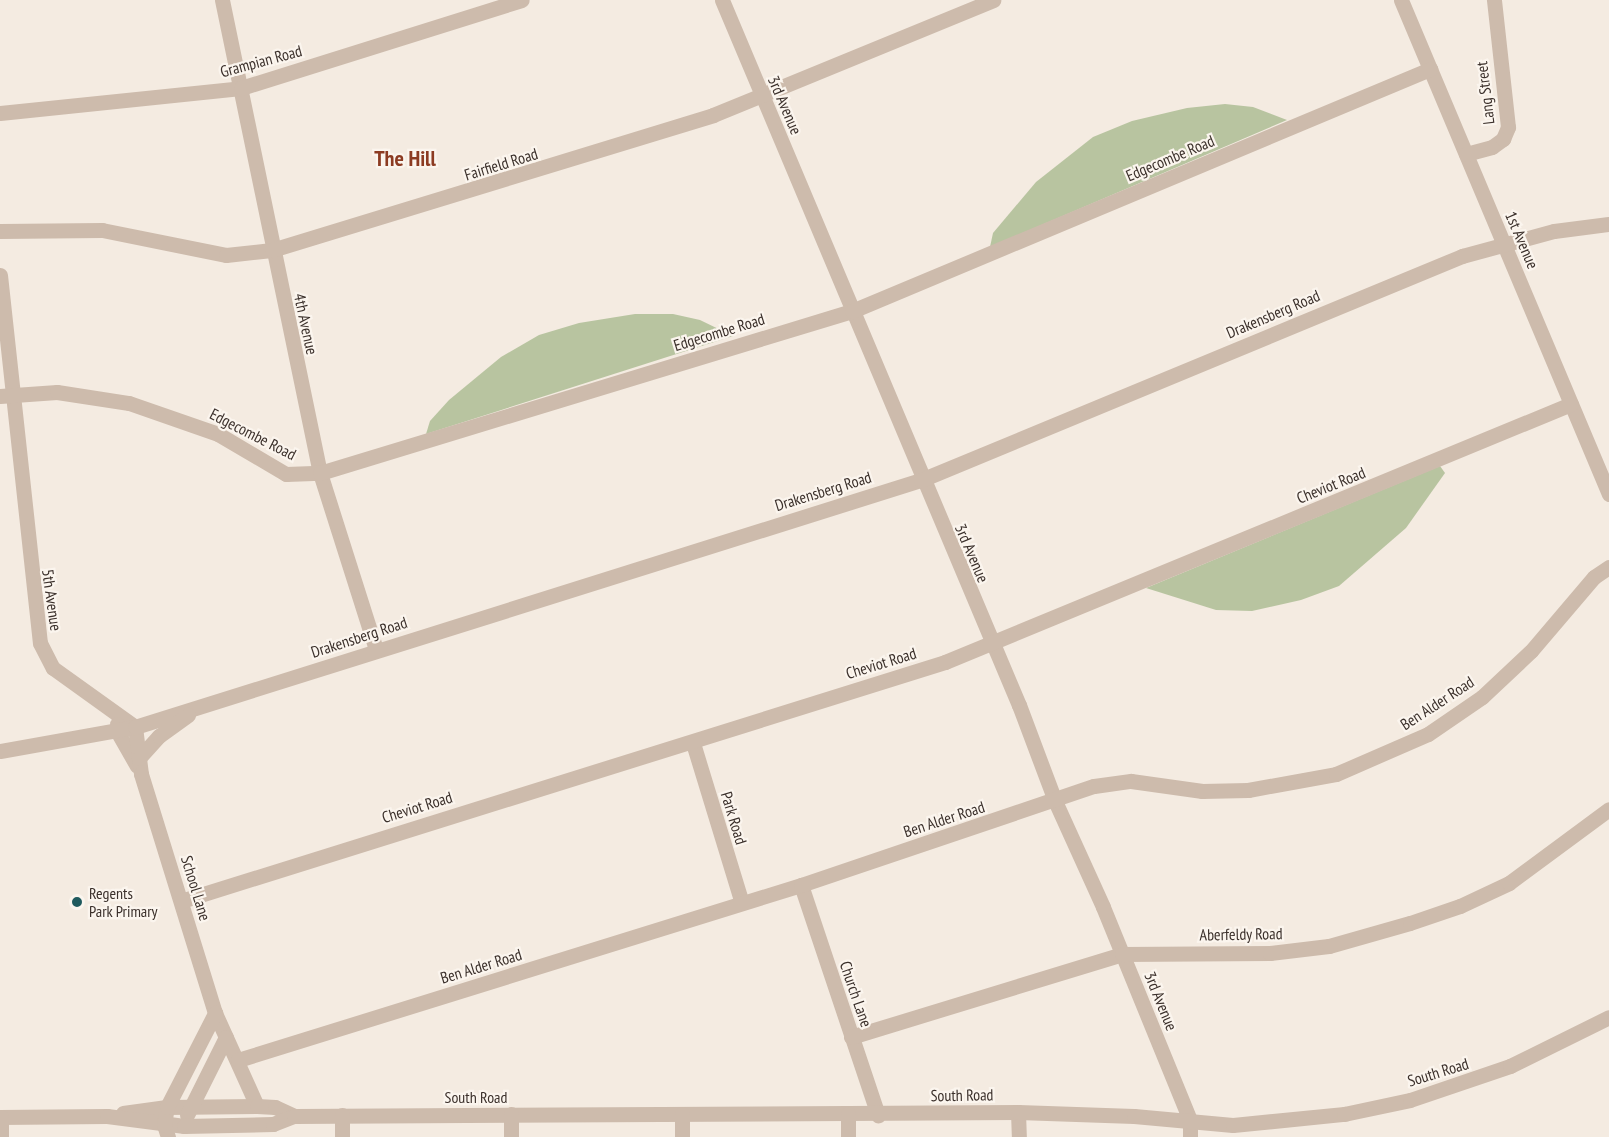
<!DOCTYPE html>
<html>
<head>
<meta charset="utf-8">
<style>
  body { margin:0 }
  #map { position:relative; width:1609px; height:1137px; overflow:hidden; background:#f4ebe1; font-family:"PT Sans Narrow",sans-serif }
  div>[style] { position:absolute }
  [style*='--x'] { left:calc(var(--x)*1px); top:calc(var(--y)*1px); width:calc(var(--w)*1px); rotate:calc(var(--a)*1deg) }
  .green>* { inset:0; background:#b8c4a0 }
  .minor>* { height:15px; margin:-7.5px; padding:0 7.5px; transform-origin:7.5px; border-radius:7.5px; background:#cdbbac }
  .dots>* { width:16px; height:16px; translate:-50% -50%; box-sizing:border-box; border:3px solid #fbf5ee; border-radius:50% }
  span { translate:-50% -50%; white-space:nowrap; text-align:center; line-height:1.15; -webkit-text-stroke:4.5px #fbf5ee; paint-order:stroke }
  .street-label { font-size:16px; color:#3b302b }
  .poi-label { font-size:16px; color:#3b302b }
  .left { translate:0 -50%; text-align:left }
  .district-label { font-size:22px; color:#8c3b22; font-weight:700 }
</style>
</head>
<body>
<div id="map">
  <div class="green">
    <div style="clip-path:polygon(1225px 104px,1253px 107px,1287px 120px,990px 247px,993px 233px,1036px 182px,1093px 137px,1132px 121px,1187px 108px)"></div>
    <div style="clip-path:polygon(635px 314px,673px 314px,700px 320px,733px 336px,426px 434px,430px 421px,449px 400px,501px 357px,539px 335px,579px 323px)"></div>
    <div style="clip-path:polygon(1440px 466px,1445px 473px,1406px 528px,1339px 586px,1301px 600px,1252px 611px,1216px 610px,1146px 588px)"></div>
  </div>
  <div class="minor">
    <div style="--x:222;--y:0;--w:483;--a:78.3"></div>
    <div style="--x:320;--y:473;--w:186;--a:72.4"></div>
    <div style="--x:722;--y:0;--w:765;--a:67.16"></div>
    <div style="--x:1019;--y:705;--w:103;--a:69.4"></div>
    <div style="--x:1055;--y:801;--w:116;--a:65.6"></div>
    <div style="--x:1103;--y:907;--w:230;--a:67.8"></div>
    <div style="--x:1190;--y:1120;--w:17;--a:90"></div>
    <div style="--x:1401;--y:0;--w:536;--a:67.17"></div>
    <div style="--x:0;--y:113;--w:242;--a:-5.9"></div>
    <div style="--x:241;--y:88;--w:294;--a:-17.4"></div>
    <div style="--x:1466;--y:154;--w:27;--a:-15"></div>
    <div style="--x:1492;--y:147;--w:14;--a:-36"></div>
    <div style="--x:1503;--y:139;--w:13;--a:-67"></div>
    <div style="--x:1508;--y:127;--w:128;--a:-96.3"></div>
    <div style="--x:0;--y:231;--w:102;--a:-0.6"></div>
    <div style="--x:102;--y:230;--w:126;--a:11.4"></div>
    <div style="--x:226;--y:255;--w:46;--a:-6.2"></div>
    <div style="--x:272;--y:250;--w:461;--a:-17"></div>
    <div style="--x:713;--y:115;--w:303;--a:-22.3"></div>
    <div style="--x:0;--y:275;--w:370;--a:83.8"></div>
    <div style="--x:40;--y:643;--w:28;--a:63"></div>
    <div style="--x:53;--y:668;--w:101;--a:35.7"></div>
    <div style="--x:0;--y:396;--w:57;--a:-4"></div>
    <div style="--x:57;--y:392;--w:73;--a:8.7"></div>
    <div style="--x:129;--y:403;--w:94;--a:19.2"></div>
    <div style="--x:218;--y:434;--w:79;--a:30.5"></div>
    <div style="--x:286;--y:474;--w:34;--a:-2"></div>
    <div style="--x:320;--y:473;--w:556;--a:-16.94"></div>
    <div style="--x:852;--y:311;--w:627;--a:-22.72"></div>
    <div style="--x:117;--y:724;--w:7;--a:90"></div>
    <div style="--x:117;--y:731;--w:40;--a:60.3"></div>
    <div style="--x:135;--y:727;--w:47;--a:82.7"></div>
    <div style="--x:141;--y:774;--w:250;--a:72.8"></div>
    <div style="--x:215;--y:1013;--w:102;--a:65.7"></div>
    <div style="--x:693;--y:743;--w:167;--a:73"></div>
    <div style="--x:0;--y:751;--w:137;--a:-10.1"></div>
    <div style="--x:135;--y:727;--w:824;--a:-17.45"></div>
    <div style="--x:921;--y:480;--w:586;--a:-22.49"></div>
    <div style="--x:1462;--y:256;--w:95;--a:-15.2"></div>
    <div style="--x:1554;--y:231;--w:55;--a:-7.3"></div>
    <div style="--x:139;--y:758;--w:30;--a:-48"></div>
    <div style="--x:159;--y:736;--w:36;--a:-36"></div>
    <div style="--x:801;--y:885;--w:243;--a:71.5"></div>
    <div style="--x:181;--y:901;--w:801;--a:-17.37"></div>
    <div style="--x:945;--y:662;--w:677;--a:-22.4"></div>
    <div style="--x:851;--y:1037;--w:283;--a:-17"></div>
    <div style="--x:1122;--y:954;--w:148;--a:-0.4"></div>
    <div style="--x:1270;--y:953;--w:59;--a:-6.8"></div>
    <div style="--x:1329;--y:946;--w:84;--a:-15.9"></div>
    <div style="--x:1410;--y:923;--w:53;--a:-18.8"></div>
    <div style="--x:1460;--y:906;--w:54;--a:-25.1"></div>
    <div style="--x:1509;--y:883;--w:124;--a:-36.5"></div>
    <div style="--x:238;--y:1060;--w:590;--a:-17.27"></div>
    <div style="--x:801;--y:885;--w:309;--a:-18.7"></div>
    <div style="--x:1094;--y:786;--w:37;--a:-8"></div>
    <div style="--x:1131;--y:781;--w:72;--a:8"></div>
    <div style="--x:1202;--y:791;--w:46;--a:-1.2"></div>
    <div style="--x:1248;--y:790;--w:89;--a:-10.3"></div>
    <div style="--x:1336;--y:774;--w:100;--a:-23.5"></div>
    <div style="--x:1428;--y:734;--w:65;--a:-34.4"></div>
    <div style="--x:1482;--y:697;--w:67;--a:-43.2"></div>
    <div style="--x:1531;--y:651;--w:97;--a:-49.6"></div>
    <div style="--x:1594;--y:577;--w:18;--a:-34"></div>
    <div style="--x:1018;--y:1112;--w:25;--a:88"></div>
    <div style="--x:123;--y:1113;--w:44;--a:-7.8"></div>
    <div style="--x:167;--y:1107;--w:90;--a:-0.6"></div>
    <div style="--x:257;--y:1106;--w:18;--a:3"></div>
    <div style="--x:275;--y:1107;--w:21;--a:25"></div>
    <div style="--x:187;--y:1115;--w:87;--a:-63.4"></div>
    <div style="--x:0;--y:1117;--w:107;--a:-0.5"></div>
    <div style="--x:107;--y:1116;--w:78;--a:7.4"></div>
    <div style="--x:184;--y:1126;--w:89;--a:-1.3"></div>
    <div style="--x:273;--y:1124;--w:22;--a:-21"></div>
    <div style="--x:294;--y:1116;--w:724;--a:-0.32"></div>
    <div style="--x:1018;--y:1112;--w:116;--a:2"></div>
    <div style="--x:1134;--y:1116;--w:99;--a:5.2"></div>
    <div style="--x:1233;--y:1125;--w:112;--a:-5.7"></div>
    <div style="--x:1344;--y:1114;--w:67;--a:-12"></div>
    <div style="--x:1410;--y:1100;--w:106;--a:-18.8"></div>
    <div style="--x:1510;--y:1066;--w:110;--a:-26.3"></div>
    <div style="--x:1;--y:1117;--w:20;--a:90"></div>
    <div style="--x:168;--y:1137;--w:13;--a:-108"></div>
    <div style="--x:164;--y:1125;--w:18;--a:-81"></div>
    <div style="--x:167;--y:1107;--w:106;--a:-62.9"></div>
    <div style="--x:342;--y:1137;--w:22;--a:-90"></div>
    <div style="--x:511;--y:1137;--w:23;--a:-90"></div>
    <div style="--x:682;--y:1137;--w:23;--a:-90"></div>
    <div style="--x:848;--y:1137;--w:23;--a:-90"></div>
  </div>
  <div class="dots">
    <div style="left:77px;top:902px;background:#1f5a5e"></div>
  </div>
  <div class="street-label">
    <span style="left:261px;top:61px;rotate:-15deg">Grampian Road</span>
    <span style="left:1485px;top:93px;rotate:-97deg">Lang Street</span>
    <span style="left:785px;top:105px;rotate:67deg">3rd Avenue</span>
    <span style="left:1170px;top:158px;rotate:-23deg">Edgecombe Road</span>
    <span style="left:501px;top:164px;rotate:-17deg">Fairfield Road</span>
    <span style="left:1522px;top:240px;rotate:67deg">1st Avenue</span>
    <span style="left:1273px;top:314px;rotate:-23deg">Drakensberg Road</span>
    <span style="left:306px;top:324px;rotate:78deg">4th Avenue</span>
    <span style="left:719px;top:332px;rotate:-17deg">Edgecombe Road</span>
    <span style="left:253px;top:434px;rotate:27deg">Edgecombe Road</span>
    <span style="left:1331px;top:485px;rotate:-22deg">Cheviot Road</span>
    <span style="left:823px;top:491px;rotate:-17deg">Drakensberg Road</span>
    <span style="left:972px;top:553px;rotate:67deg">3rd Avenue</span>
    <span style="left:52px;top:600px;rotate:82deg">5th Avenue</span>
    <span style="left:359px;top:637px;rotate:-18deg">Drakensberg Road</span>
    <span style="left:881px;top:663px;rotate:-17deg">Cheviot Road</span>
    <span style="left:1437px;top:703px;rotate:-33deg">Ben Alder Road</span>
    <span style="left:417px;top:807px;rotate:-17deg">Cheviot Road</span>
    <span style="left:734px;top:818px;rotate:73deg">Park Road</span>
    <span style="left:944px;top:819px;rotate:-18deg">Ben Alder Road</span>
    <span style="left:196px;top:888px;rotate:73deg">School Lane</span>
    <span style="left:1241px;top:934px;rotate:-1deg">Aberfeldy Road</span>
    <span style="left:481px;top:966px;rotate:-17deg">Ben Alder Road</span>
    <span style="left:856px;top:994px;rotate:71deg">Church Lane</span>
    <span style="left:1161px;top:1001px;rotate:68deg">3rd Avenue</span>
    <span style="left:1438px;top:1072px;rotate:-17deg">South Road</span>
    <span style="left:962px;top:1095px;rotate:-1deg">South Road</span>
    <span style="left:476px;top:1097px">South Road</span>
  </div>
  <div class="poi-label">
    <span class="left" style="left:89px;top:902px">Regents<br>Park Primary</span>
  </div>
  <div class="district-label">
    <span style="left:405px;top:159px">The Hill</span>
  </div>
</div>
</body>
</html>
